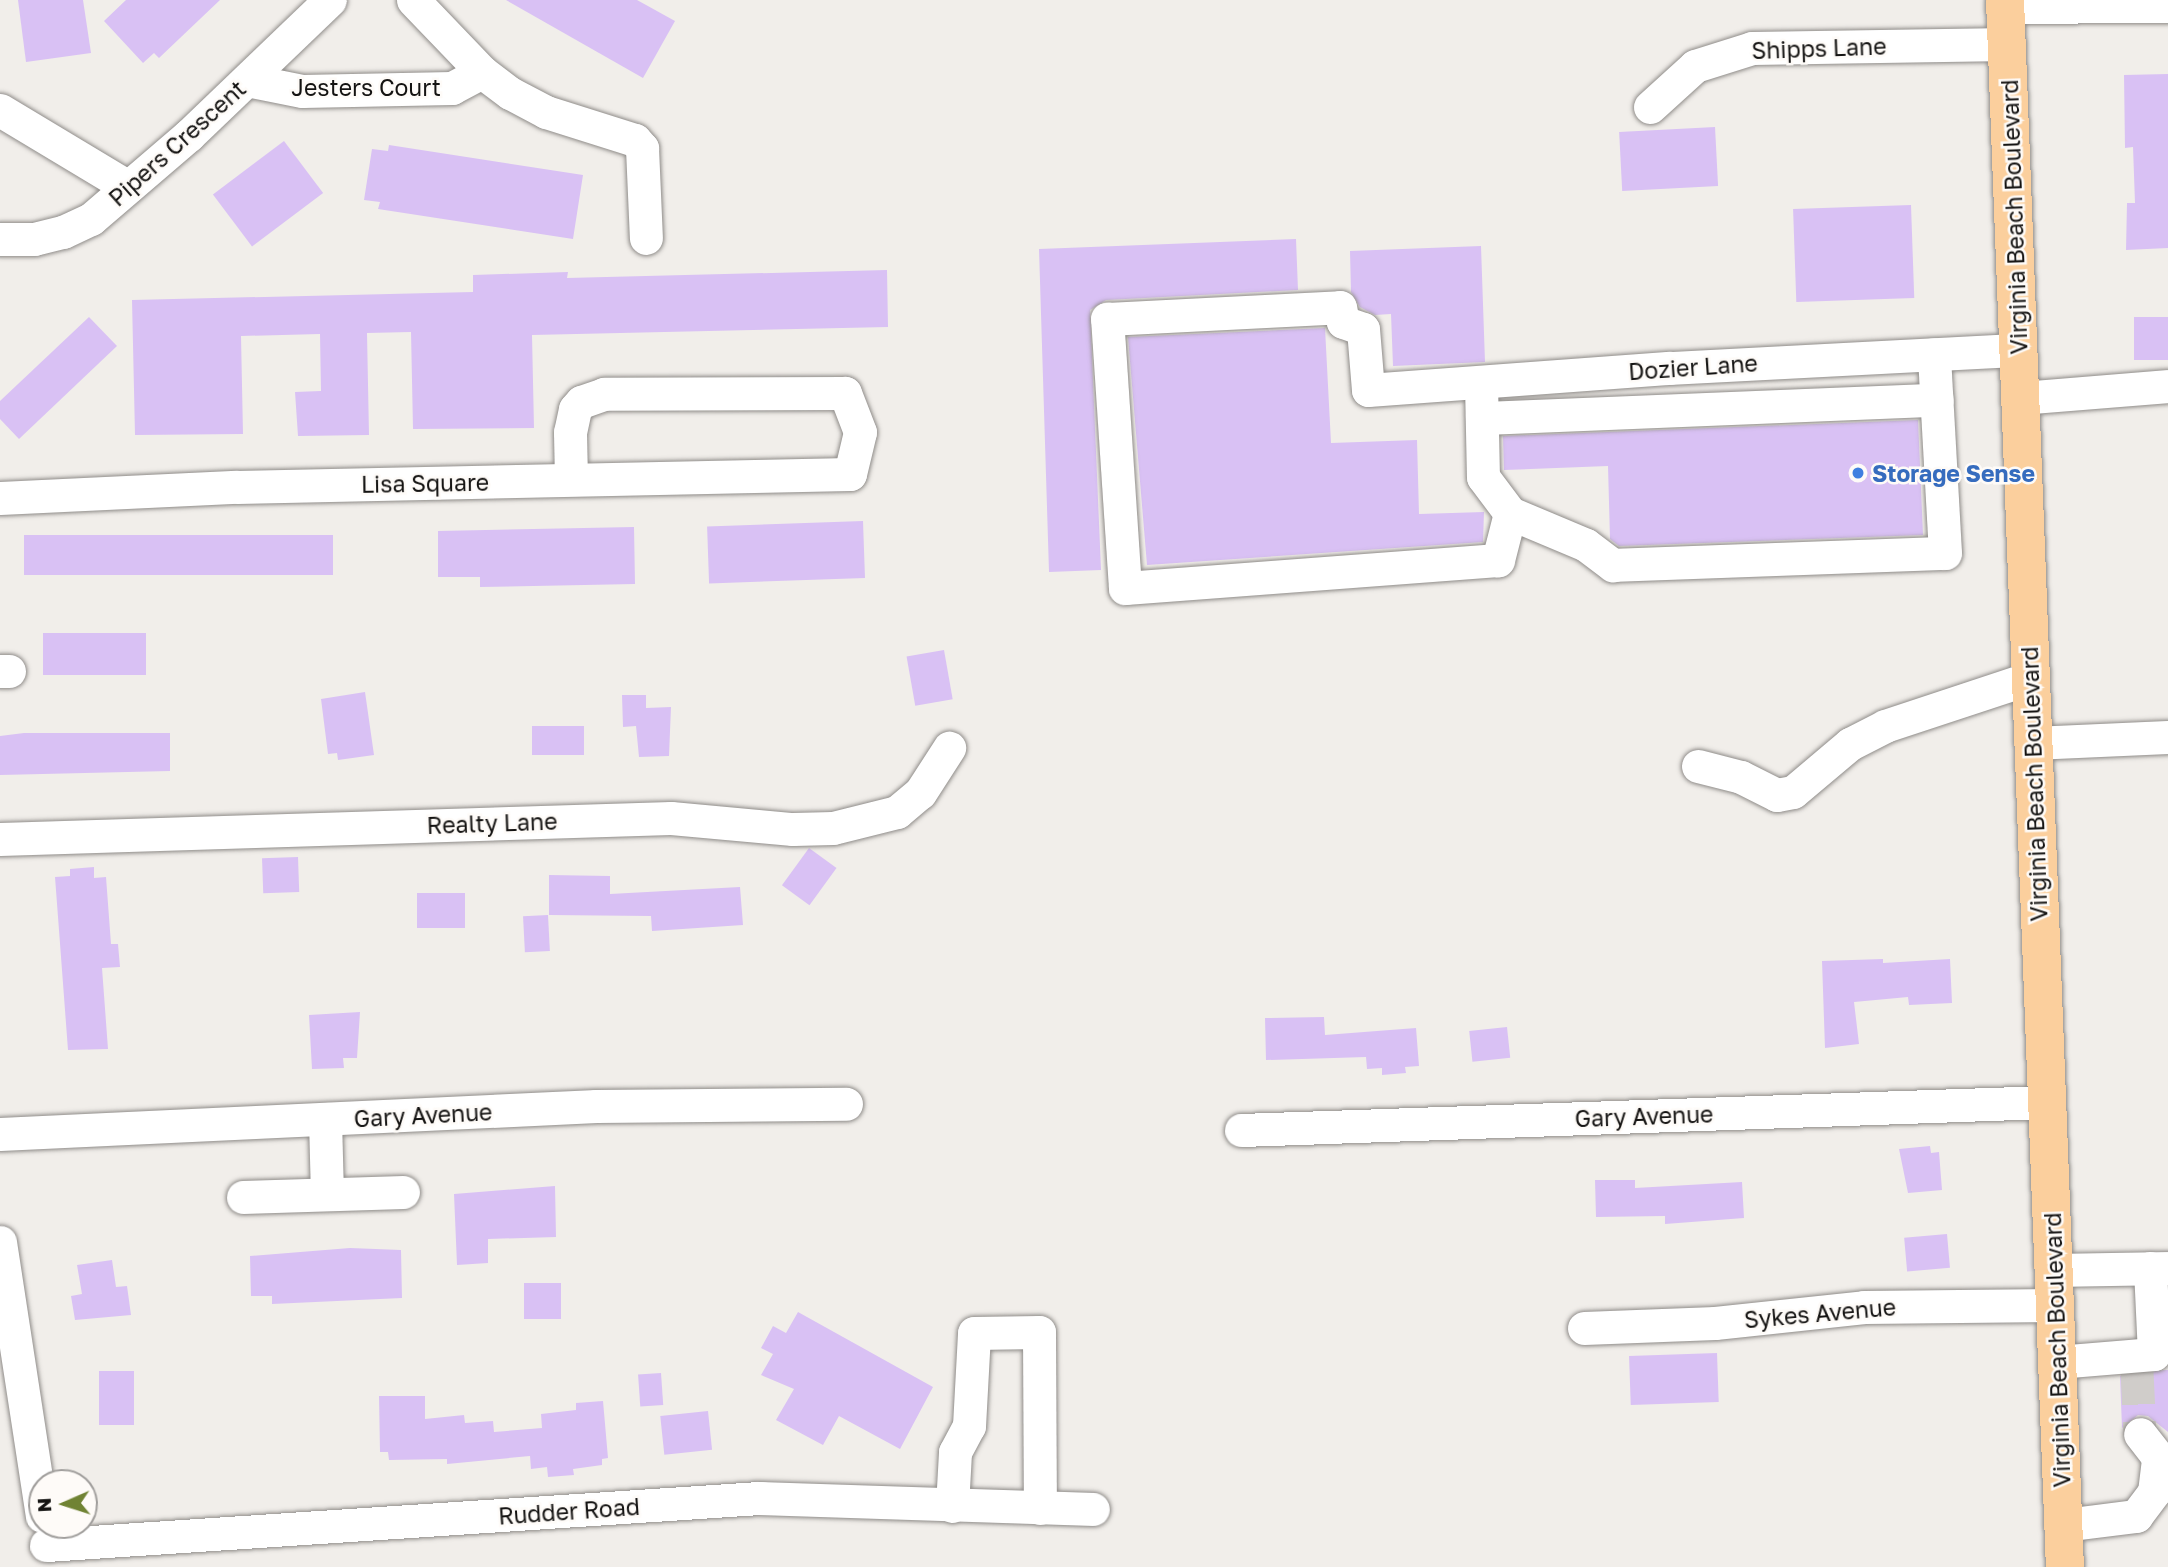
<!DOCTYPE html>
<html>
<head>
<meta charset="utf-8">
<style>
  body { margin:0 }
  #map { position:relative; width:2168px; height:1567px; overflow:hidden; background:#f1eeea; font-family:"Golos Text",sans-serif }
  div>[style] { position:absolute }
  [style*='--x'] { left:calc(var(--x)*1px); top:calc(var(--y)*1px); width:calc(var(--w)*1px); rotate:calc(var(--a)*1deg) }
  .building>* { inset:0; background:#d9c1f4; transform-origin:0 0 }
  .minor-tunnel>* { height:33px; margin-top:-16.5px; transform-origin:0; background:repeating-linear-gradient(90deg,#d0cdca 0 33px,transparent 0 50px) }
  .roads { filter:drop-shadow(0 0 2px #8f8c89) drop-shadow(0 0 2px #8f8c89) }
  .minor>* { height:33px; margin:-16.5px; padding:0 16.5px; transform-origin:16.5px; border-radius:16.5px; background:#fff }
  .major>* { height:38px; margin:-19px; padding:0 19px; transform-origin:19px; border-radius:19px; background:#fbcf9d }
  .dots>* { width:19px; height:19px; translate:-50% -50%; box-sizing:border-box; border:4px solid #fefbf8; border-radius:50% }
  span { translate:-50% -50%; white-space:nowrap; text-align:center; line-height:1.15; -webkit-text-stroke:5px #fefbf8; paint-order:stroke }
  .street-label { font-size:23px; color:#141312 }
  .shop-label { font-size:23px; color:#366cbe; font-weight:700 }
  .left { translate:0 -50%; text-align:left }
  .north { position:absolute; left:28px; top:1469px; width:70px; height:70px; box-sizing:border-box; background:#fefbf8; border:2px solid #a09e9c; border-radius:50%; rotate:267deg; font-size:19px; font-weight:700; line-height:28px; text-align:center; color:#141312 }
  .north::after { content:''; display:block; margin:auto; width:24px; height:32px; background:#708333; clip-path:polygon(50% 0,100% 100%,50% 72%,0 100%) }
</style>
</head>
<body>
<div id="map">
  <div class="building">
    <div style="clip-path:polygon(18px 0,83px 0,91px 53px,26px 62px)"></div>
    <div style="clip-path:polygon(126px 0,220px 0,159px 58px,154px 53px,143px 63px,104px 21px)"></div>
    <div style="clip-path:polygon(506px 0,637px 0,675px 21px,643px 78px)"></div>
    <div style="clip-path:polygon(2168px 74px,2168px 248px,2126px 250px,2127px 203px,2135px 203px,2133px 147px,2125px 148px,2124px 75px)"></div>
    <div style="left:1715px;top:127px;width:59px;height:96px;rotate:87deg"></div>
    <div style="left:284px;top:141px;width:65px;height:89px;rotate:53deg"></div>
    <div style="clip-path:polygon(389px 145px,583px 175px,573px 239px,378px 209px,380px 202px,364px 200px,372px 149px,388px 151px)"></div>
    <div style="left:1911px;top:205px;width:93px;height:118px;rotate:88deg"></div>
    <div style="clip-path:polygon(1296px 239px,1298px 290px,1106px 300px,1090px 310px,1101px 570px,1049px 572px,1039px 249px)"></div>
    <div style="clip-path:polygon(1481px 246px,1485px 362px,1393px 366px,1391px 314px,1375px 315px,1360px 307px,1351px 292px,1350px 251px)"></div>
    <div style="clip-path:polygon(887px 270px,888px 327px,532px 335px,534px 428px,413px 429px,411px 332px,367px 333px,369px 435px,298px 436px,295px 392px,321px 391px,320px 334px,241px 336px,243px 434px,135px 435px,132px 300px,473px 292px,473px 275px,568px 272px,567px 278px)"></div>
    <div style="clip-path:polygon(89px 317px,117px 346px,19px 439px,0 419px,0 401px)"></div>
    <div style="left:2134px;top:317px;width:34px;height:43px"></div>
    <div style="clip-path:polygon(1325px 328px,1331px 443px,1417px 440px,1419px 514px,1484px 512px,1483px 542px,1147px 565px,1128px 337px)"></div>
    <div style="clip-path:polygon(1918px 420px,1923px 535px,1619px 546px,1610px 539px,1608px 466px,1504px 470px,1503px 436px)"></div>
    <div style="left:863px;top:521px;width:57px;height:156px;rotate:88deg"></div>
    <div style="clip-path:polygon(634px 527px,635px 584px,480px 587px,480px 577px,438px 577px,438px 531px)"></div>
    <div style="left:333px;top:535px;width:40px;height:309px;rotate:90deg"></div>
    <div style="left:146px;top:633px;width:42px;height:103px;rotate:90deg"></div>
    <div style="left:944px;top:650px;width:50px;height:38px;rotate:80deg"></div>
    <div style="clip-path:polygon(365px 692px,374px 755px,338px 760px,337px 753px,328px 754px,321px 699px)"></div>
    <div style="clip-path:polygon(622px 695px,646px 695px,646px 708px,671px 707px,669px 756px,639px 757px,636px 726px,623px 727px)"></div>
    <div style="left:532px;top:726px;width:52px;height:29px"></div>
    <div style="clip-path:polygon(24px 733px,170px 733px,170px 771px,0 775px,0 736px)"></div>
    <div style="left:809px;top:848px;width:34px;height:46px;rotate:36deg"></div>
    <div style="left:298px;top:857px;width:35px;height:36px;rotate:88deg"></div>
    <div style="clip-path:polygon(94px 867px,94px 878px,106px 877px,111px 944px,118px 944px,120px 967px,102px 968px,108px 1049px,68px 1050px,55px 877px,70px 876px,70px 869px)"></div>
    <div style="clip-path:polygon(549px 875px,610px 876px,610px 894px,740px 887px,743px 925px,652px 931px,651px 916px,549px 915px)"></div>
    <div style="left:465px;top:893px;width:35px;height:48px;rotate:90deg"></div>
    <div style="left:548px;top:915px;width:36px;height:25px;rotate:87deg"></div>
    <div style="clip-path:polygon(1883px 959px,1883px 963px,1950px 959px,1952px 1003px,1909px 1005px,1908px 997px,1854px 1002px,1859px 1044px,1825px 1048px,1822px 961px)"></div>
    <div style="clip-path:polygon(360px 1012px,357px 1058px,343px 1058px,344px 1068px,312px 1069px,309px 1015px)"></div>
    <div style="clip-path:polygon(1324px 1017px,1325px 1035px,1416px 1028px,1419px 1066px,1405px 1067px,1406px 1073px,1382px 1075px,1382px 1068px,1367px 1069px,1366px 1057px,1266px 1060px,1265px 1018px)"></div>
    <div style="left:1507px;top:1027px;width:31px;height:38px;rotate:84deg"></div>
    <div style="clip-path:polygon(1930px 1146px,1931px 1153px,1939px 1152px,1942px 1190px,1908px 1193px,1899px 1149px)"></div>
    <div style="clip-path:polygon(1595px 1180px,1635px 1180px,1635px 1188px,1742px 1182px,1744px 1218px,1665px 1224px,1665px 1216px,1596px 1217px)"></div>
    <div style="clip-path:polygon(555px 1186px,556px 1237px,488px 1239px,488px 1263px,457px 1265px,454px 1194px)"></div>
    <div style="left:1947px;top:1234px;width:34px;height:43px;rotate:85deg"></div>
    <div style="clip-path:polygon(350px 1248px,401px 1250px,402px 1298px,272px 1304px,272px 1296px,251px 1296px,250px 1256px)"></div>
    <div style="clip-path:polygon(112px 1260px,116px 1287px,127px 1286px,131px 1315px,75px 1320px,71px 1296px,82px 1294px,77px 1265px)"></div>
    <div style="left:561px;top:1283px;width:36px;height:37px;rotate:90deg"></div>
    <div style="clip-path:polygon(798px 1312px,933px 1387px,900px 1449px,839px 1416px,823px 1445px,776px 1420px,794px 1389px,761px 1375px,773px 1354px,761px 1348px,773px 1326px,786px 1333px)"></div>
    <div style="left:1717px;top:1353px;width:49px;height:88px;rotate:88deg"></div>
    <div style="clip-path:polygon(2164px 1370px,2168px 1370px,2168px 1432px,2148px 1416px,2138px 1415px,2122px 1428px,2120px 1376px)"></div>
    <div style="left:99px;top:1371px;width:35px;height:54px"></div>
    <div style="left:661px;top:1373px;width:32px;height:23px;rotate:86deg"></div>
    <div style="clip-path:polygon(379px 1396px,425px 1396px,425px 1419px,464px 1415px,465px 1423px,493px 1421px,494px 1432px,542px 1428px,541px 1414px,576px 1410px,576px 1403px,603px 1401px,608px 1458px,602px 1459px,602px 1465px,573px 1469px,574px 1475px,548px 1477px,547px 1467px,531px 1469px,530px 1456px,447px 1464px,447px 1459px,389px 1460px,388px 1452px,380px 1452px)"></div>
    <div style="left:708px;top:1411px;width:39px;height:48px;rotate:84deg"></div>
  </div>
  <div class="minor-tunnel">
    <div style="--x:2137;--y:1371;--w:63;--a:87.3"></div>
  </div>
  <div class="roads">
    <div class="minor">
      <div style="--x:413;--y:0;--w:100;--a:46.2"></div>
      <div style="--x:482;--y:72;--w:35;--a:37"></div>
      <div style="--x:510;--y:93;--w:41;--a:27.8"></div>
      <div style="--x:546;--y:112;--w:93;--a:17.5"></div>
      <div style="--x:635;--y:140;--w:11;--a:49"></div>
      <div style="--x:642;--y:148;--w:90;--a:87.5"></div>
      <div style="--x:2006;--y:7;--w:162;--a:-0.4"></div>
      <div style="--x:247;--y:80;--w:56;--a:11.3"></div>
      <div style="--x:302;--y:91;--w:150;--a:-1.1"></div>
      <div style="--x:452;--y:88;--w:34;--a:-28"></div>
      <div style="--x:1650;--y:107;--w:61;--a:-42.3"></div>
      <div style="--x:1695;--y:66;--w:60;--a:-17.5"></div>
      <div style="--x:1752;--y:48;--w:256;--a:-0.9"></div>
      <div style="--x:0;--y:110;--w:149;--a:31"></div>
      <div style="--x:0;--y:239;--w:34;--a:0"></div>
      <div style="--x:34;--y:239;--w:30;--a:-14"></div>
      <div style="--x:63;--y:232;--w:31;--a:-25"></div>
      <div style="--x:91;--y:219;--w:129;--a:-40.6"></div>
      <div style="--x:189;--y:135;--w:195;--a:-43.8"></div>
      <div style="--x:1481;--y:383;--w:94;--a:88.8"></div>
      <div style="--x:1483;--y:477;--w:45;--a:53.1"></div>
      <div style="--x:1510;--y:513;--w:49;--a:104.3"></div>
      <div style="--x:1498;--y:560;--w:374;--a:175.7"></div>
      <div style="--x:1125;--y:588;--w:270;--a:-93.8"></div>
      <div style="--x:1107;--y:319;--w:233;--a:-2.9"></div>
      <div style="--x:1340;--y:307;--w:15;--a:79"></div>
      <div style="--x:1343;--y:322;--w:21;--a:19"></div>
      <div style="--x:1363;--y:329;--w:61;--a:85.3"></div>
      <div style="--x:1368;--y:390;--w:303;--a:-4.2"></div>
      <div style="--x:1670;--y:368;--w:348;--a:-3"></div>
      <div style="--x:2020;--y:398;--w:148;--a:-4.6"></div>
      <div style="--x:1482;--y:418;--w:455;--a:-2.3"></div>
      <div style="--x:0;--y:498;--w:237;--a:-2.7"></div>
      <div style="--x:237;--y:487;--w:613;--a:-1.21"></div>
      <div style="--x:850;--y:474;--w:43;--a:-76.6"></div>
      <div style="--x:860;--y:432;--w:42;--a:-111"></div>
      <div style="--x:845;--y:393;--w:241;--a:179.8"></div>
      <div style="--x:604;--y:394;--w:24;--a:161"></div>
      <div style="--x:581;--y:402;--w:9;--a:131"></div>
      <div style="--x:575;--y:409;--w:24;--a:102"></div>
      <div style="--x:570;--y:432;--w:47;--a:88.8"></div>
      <div style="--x:1510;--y:513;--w:82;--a:22.8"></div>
      <div style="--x:1586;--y:545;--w:34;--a:37"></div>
      <div style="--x:1613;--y:565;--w:332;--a:-2.1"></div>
      <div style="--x:1945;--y:553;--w:199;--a:-93.2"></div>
      <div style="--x:0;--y:671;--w:9;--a:0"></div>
      <div style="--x:2032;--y:743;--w:136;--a:-2.5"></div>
      <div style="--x:1698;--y:766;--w:44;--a:14.3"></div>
      <div style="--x:1741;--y:777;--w:40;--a:26.6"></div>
      <div style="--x:1777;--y:795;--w:16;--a:-11"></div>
      <div style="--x:1793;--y:792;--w:75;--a:-40.1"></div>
      <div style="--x:1850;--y:744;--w:39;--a:-27"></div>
      <div style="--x:1885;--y:726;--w:153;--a:-18.3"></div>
      <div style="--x:0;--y:839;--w:671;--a:-1.79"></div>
      <div style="--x:671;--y:818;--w:122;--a:5.2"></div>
      <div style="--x:793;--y:829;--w:40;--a:-1.4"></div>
      <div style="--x:833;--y:828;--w:66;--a:-14"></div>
      <div style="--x:897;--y:812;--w:30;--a:-40"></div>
      <div style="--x:920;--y:793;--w:54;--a:-57.2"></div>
      <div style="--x:325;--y:1119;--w:74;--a:88.5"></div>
      <div style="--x:1241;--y:1130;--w:806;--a:-1.99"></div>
      <div style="--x:0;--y:1134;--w:597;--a:-2.69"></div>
      <div style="--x:596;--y:1106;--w:250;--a:-0.5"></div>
      <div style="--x:243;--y:1197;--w:160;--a:-1.8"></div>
      <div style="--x:0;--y:1242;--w:277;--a:81.3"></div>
      <div style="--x:2054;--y:1270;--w:114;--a:-1"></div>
      <div style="--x:1584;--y:1328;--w:131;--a:-2.2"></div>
      <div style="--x:1715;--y:1323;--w:150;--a:-6.1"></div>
      <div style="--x:1864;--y:1307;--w:191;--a:-0.6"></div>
      <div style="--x:2057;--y:1362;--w:97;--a:-4.7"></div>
      <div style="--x:2154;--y:1354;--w:86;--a:-92.7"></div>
      <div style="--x:952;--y:1506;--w:54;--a:-86.8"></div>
      <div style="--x:955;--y:1452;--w:30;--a:-62"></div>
      <div style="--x:969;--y:1426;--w:93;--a:-86.9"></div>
      <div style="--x:974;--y:1333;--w:65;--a:-0.9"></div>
      <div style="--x:1039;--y:1332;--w:176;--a:89.7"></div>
      <div style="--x:2064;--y:1525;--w:73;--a:-7.1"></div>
      <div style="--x:2136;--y:1516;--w:30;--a:-53"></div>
      <div style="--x:2154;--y:1492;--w:35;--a:-83"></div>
      <div style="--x:2158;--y:1457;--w:29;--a:-128"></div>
      <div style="--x:46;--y:1545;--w:716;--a:-3.77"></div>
      <div style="--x:760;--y:1498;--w:333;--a:1.9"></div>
    </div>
    <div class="major">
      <div style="--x:2005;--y:0;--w:1568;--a:87.81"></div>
    </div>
  </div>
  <div class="dots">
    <div style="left:1858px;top:473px;background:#3f7fe0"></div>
  </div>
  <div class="street-label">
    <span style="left:1819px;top:48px;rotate:-2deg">Shipps Lane</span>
    <span style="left:366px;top:87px">Jesters Court</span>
    <span style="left:177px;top:143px;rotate:-42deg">Pipers Crescent</span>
    <span style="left:2014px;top:217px;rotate:-92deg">Virginia Beach Boulevard</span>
    <span style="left:1693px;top:367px;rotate:-4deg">Dozier Lane</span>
    <span style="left:425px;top:483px;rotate:-1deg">Lisa Square</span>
    <span style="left:2034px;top:784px;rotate:-92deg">Virginia Beach Boulevard</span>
    <span style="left:492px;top:823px;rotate:-2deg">Realty Lane</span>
    <span style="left:423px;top:1115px;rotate:-3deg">Gary Avenue</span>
    <span style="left:1644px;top:1116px;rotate:-2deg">Gary Avenue</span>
    <span style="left:1820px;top:1313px;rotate:-5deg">Sykes Avenue</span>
    <span style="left:2057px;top:1350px;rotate:-92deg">Virginia Beach Boulevard</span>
    <span style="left:569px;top:1511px;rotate:-4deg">Rudder Road</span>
  </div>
  <div class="shop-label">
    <span class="left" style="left:1872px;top:473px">Storage Sense</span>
  </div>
  <div class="north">N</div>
</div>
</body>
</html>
